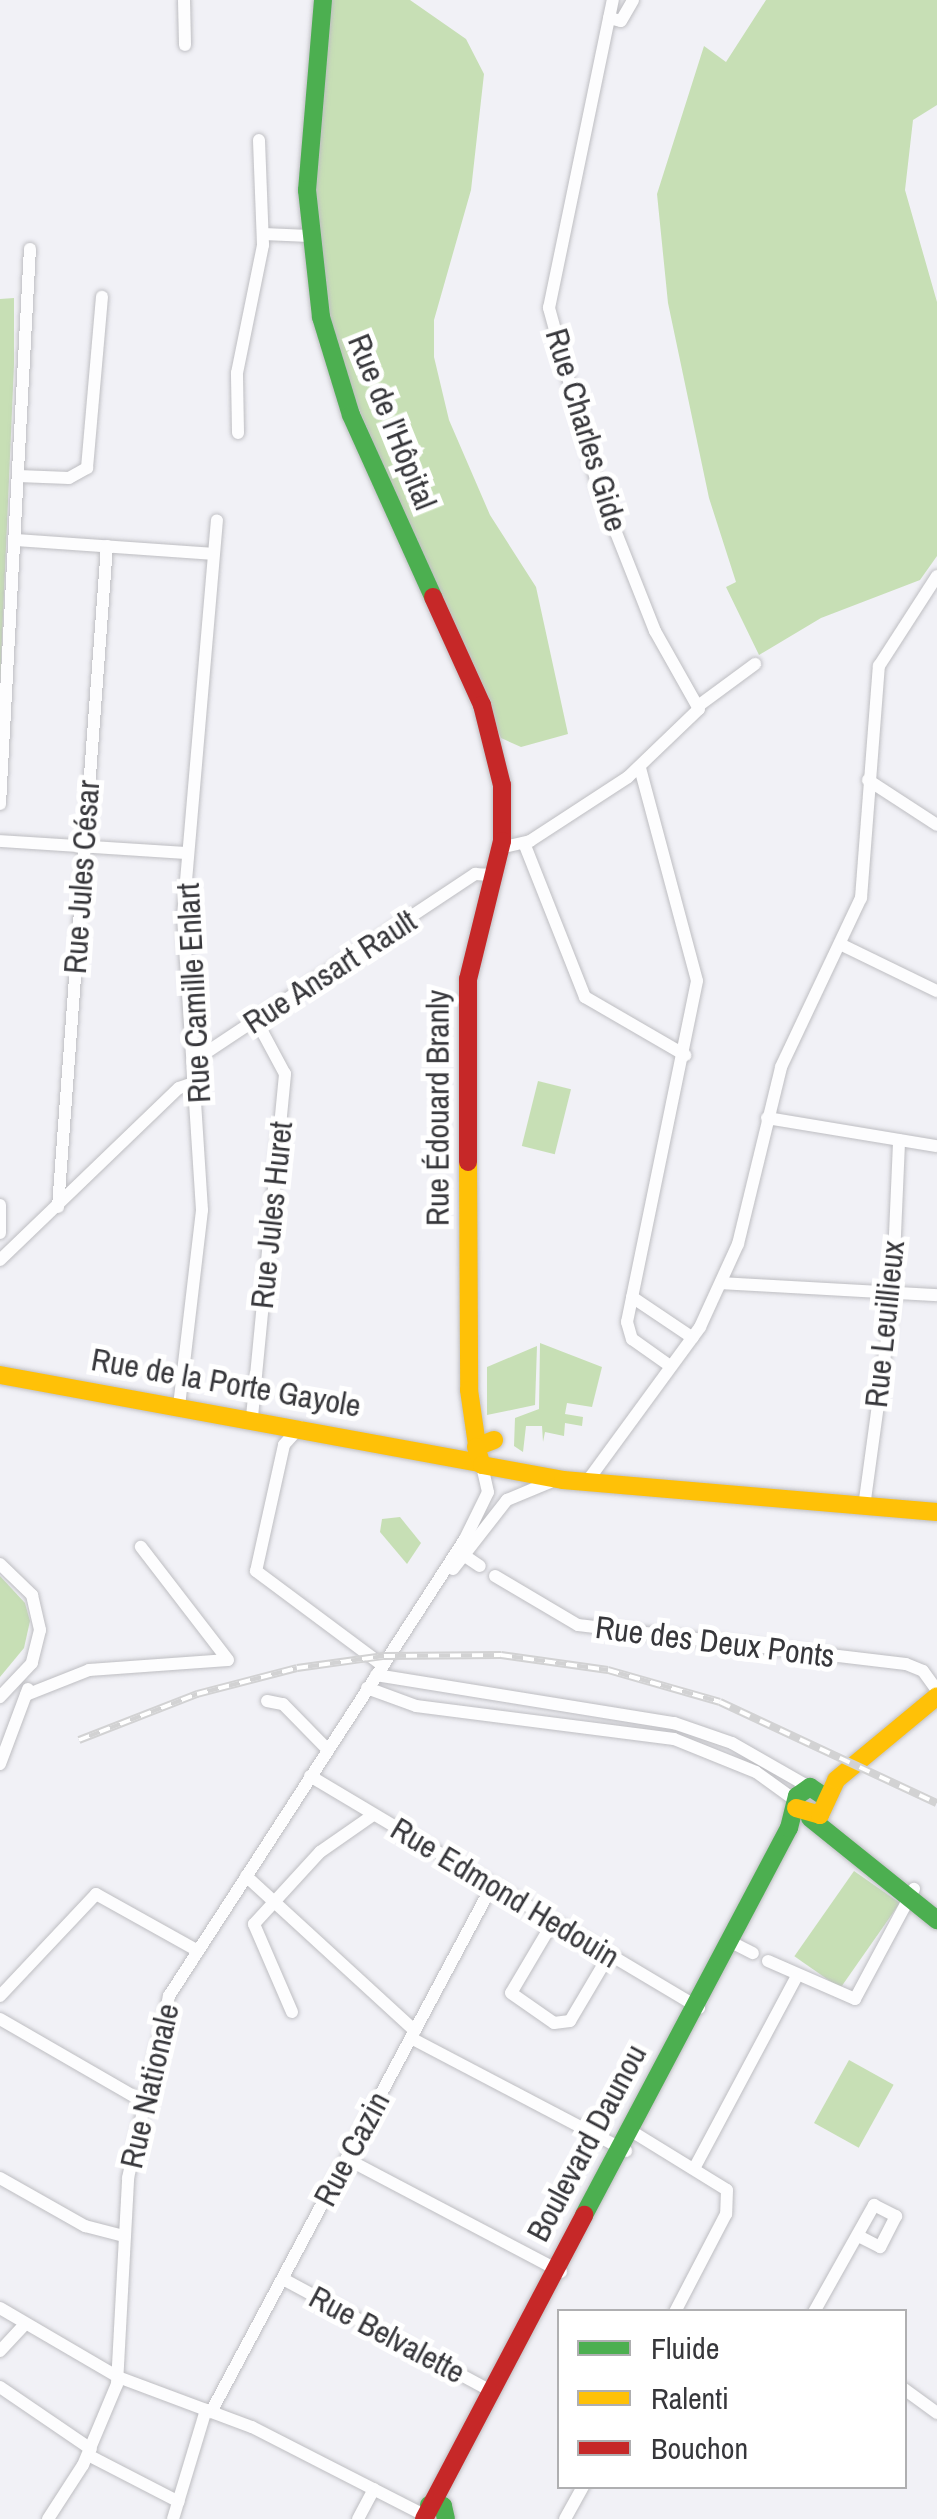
<!DOCTYPE html>
<html>
<head>
<meta charset="utf-8">
<style>
  body { margin:0 }
  #map { position:relative; width:937px; height:2519px; overflow:hidden; background:#f1f1f6; font-family:"Archivo Narrow",sans-serif }
  div>[style] { position:absolute }
  [style*='--x'] { left:calc(var(--x)*1px); top:calc(var(--y)*1px); width:calc(var(--w)*1px); rotate:calc(var(--a)*1deg) }
  .green>* { inset:0; background:#c7dfb5; transform-origin:0 0 }
  .roads { filter:drop-shadow(0 0 2px #bebec2) drop-shadow(0 0 2px #bebec2) }
  .street>* { height:12px; margin:-6px; padding:0 6px; transform-origin:6px; border-radius:6px; background:#fdfdfe }
  .fast>* { height:18px; margin:-9px; padding:0 9px; transform-origin:9px; border-radius:9px; background:#4caf50 }
  .slow>* { height:18px; margin:-9px; padding:0 9px; transform-origin:9px; border-radius:9px; background:#ffc107 }
  .jam>* { height:18px; margin:-9px; padding:0 9px; transform-origin:9px; border-radius:9px; background:#c62828 }
  .rail>* { height:8px; margin-top:-4px; transform-origin:0; background:repeating-linear-gradient(90deg,#fff 0 11px,#d2d2d3 0 22px); box-sizing:border-box; border-block:2px solid #d2d2d3 }
  span { translate:-50% -50%; white-space:nowrap; text-align:center; line-height:1.15; -webkit-text-stroke:10px #fff; paint-order:stroke }
  .street-label { font-size:32px; color:#37373b }
  .legend { position:absolute; left:557px; top:2309px; width:350px; height:180px; box-sizing:border-box; background:#fff; border:2px solid #afafb1; margin:0; padding:12px 18px; list-style:none; font-size:30px; color:#37373b }
  .legend li { display:flex; align-items:center; gap:20px; height:50px }
  .legend b { width:50px; border:2px solid #afafb1 }
</style>
</head>
<body>
<div id="map">
  <div class="green">
    <div style="clip-path:polygon(332px 0,410px 0,466px 39px,484px 74px,471px 190px,434px 320px,434px 357px,449px 420px,490px 515px,536px 587px,568px 734px,521px 747px,501px 738px,349px 386px,325px 303px,312px 187px)"></div>
    <div style="clip-path:polygon(766px 0,937px 0,937px 105px,913px 120px,905px 190px,937px 302px,937px 556px,920px 580px,821px 618px,759px 655px,726px 587px,736px 582px,709px 498px,668px 303px,657px 194px,704px 46px,726px 62px)"></div>
    <div style="clip-path:polygon(14px 298px,14px 365px,0 684px,0 299px)"></div>
    <div style="left:538px;top:1081px;width:34px;height:67px;rotate:14deg"></div>
    <div style="clip-path:polygon(540px 1343px,602px 1367px,592px 1407px,567px 1403px,565px 1414px,583px 1417px,582px 1426px,565px 1423px,564px 1436px,545px 1432px,543px 1442px,542px 1426px,526px 1426px,523px 1452px,514px 1446px,515px 1418px,539px 1409px)"></div>
    <div style="clip-path:polygon(537px 1346px,535px 1405px,487px 1415px,487px 1367px)"></div>
    <div style="clip-path:polygon(400px 1517px,421px 1543px,407px 1564px,380px 1532px,382px 1519px)"></div>
    <div style="clip-path:polygon(0 1576px,25px 1603px,30px 1621px,24px 1648px,0 1677px)"></div>
    <div style="left:854px;top:1871px;width:56px;height:104px;rotate:35deg"></div>
    <div style="left:849px;top:2060px;width:51px;height:72px;rotate:29deg"></div>
  </div>
  <div class="roads">
    <div class="street">
      <div style="--x:184;--y:0;--w:45;--a:88.7"></div>
      <div style="--x:609;--y:18;--w:12;--a:14"></div>
      <div style="--x:621;--y:21;--w:24;--a:-60"></div>
      <div style="--x:264;--y:234;--w:45;--a:2.5"></div>
      <div style="--x:238;--y:433;--w:60;--a:-91"></div>
      <div style="--x:237;--y:373;--w:131;--a:-78.5"></div>
      <div style="--x:263;--y:245;--w:105;--a:-92.2"></div>
      <div style="--x:18;--y:476;--w:51;--a:2.2"></div>
      <div style="--x:69;--y:478;--w:21;--a:-29"></div>
      <div style="--x:87;--y:468;--w:172;--a:-85"></div>
      <div style="--x:15;--y:540;--w:198;--a:4"></div>
      <div style="--x:698;--y:706;--w:71;--a:-36.4"></div>
      <div style="--x:640;--y:768;--w:220;--a:75"></div>
      <div style="--x:697;--y:981;--w:348;--a:101.6"></div>
      <div style="--x:627;--y:1322;--w:18;--a:74"></div>
      <div style="--x:632;--y:1339;--w:47;--a:35.4"></div>
      <div style="--x:868;--y:780;--w:82;--a:33.1"></div>
      <div style="--x:0;--y:804;--w:556;--a:-86.91"></div>
      <div style="--x:0;--y:841;--w:188;--a:3.7"></div>
      <div style="--x:524;--y:843;--w:166;--a:68.4"></div>
      <div style="--x:585;--y:997;--w:116;--a:30.1"></div>
      <div style="--x:500;--y:848;--w:31;--a:-13"></div>
      <div style="--x:530;--y:841;--w:117;--a:-33.1"></div>
      <div style="--x:628;--y:777;--w:98;--a:-43.8"></div>
      <div style="--x:699;--y:709;--w:90;--a:-119.4"></div>
      <div style="--x:655;--y:631;--w:155;--a:-111.6"></div>
      <div style="--x:598;--y:487;--w:186;--a:-105.3"></div>
      <div style="--x:549;--y:308;--w:315;--a:-78.3"></div>
      <div style="--x:840;--y:944;--w:108;--a:25.9"></div>
      <div style="--x:198;--y:1058;--w:333;--a:-33.6"></div>
      <div style="--x:475;--y:874;--w:17;--a:3"></div>
      <div style="--x:767;--y:1118;--w:172;--a:9.4"></div>
      <div style="--x:0;--y:1205;--w:28;--a:90"></div>
      <div style="--x:58;--y:1207;--w:663;--a:-85.76"></div>
      <div style="--x:0;--y:1260;--w:248;--a:-43.9"></div>
      <div style="--x:179;--y:1088;--w:21;--a:-19"></div>
      <div style="--x:721;--y:1283;--w:216;--a:3.2"></div>
      <div style="--x:632;--y:1297;--w:73;--a:33.9"></div>
      <div style="--x:179;--y:1406;--w:197;--a:-83.3"></div>
      <div style="--x:202;--y:1210;--w:295;--a:-93.7"></div>
      <div style="--x:183;--y:916;--w:397;--a:-85.1"></div>
      <div style="--x:252;--y:1417;--w:345;--a:-84.5"></div>
      <div style="--x:285;--y:1074;--w:61;--a:-118.2"></div>
      <div style="--x:300;--y:1427;--w:24;--a:132"></div>
      <div style="--x:284;--y:1445;--w:129;--a:102.5"></div>
      <div style="--x:256;--y:1571;--w:157;--a:36.7"></div>
      <div style="--x:586;--y:1483;--w:193;--a:-53.8"></div>
      <div style="--x:700;--y:1327;--w:91;--a:-65.4"></div>
      <div style="--x:738;--y:1244;--w:182;--a:-76.3"></div>
      <div style="--x:781;--y:1067;--w:187;--a:-64.7"></div>
      <div style="--x:861;--y:898;--w:233;--a:-85.6"></div>
      <div style="--x:879;--y:666;--w:107;--a:-57.2"></div>
      <div style="--x:864;--y:1507;--w:206;--a:-82.2"></div>
      <div style="--x:892;--y:1303;--w:163;--a:-87.5"></div>
      <div style="--x:459;--y:1552;--w:25;--a:34"></div>
      <div style="--x:0;--y:1564;--w:45;--a:44.1"></div>
      <div style="--x:32;--y:1595;--w:36;--a:77"></div>
      <div style="--x:40;--y:1630;--w:34;--a:104"></div>
      <div style="--x:32;--y:1663;--w:47;--a:133.3"></div>
      <div style="--x:453;--y:1569;--w:88;--a:-52"></div>
      <div style="--x:507;--y:1500;--w:47;--a:-22.7"></div>
      <div style="--x:495;--y:1576;--w:96;--a:30.6"></div>
      <div style="--x:578;--y:1625;--w:330;--a:6.8"></div>
      <div style="--x:906;--y:1664;--w:18;--a:22"></div>
      <div style="--x:923;--y:1671;--w:24;--a:54"></div>
      <div style="--x:376;--y:1675;--w:302;--a:9.2"></div>
      <div style="--x:674;--y:1723;--w:61;--a:19"></div>
      <div style="--x:732;--y:1743;--w:89;--a:29.7"></div>
      <div style="--x:367;--y:1688;--w:52;--a:20.2"></div>
      <div style="--x:416;--y:1706;--w:260;--a:7.3"></div>
      <div style="--x:674;--y:1739;--w:88;--a:21.9"></div>
      <div style="--x:756;--y:1772;--w:48;--a:35.7"></div>
      <div style="--x:26;--y:1695;--w:68;--a:-21.6"></div>
      <div style="--x:89;--y:1670;--w:139;--a:-4.1"></div>
      <div style="--x:228;--y:1660;--w:143;--a:-127.6"></div>
      <div style="--x:267;--y:1701;--w:16;--a:11"></div>
      <div style="--x:283;--y:1704;--w:63;--a:45.6"></div>
      <div style="--x:0;--y:1764;--w:80;--a:-69.5"></div>
      <div style="--x:310;--y:1776;--w:453;--a:30.8"></div>
      <div style="--x:246;--y:1876;--w:229;--a:42.5"></div>
      <div style="--x:553;--y:1922;--w:82;--a:120.6"></div>
      <div style="--x:511;--y:1993;--w:52;--a:34.9"></div>
      <div style="--x:554;--y:2023;--w:16;--a:-7"></div>
      <div style="--x:570;--y:2021;--w:77;--a:-59.4"></div>
      <div style="--x:727;--y:1940;--w:29;--a:27"></div>
      <div style="--x:768;--y:1961;--w:95;--a:23.6"></div>
      <div style="--x:855;--y:1999;--w:125;--a:-61.8"></div>
      <div style="--x:0;--y:1996;--w:140;--a:-46.7"></div>
      <div style="--x:96;--y:1894;--w:117;--a:29.2"></div>
      <div style="--x:292;--y:2012;--w:96;--a:-113.4"></div>
      <div style="--x:254;--y:1924;--w:98;--a:-47.5"></div>
      <div style="--x:320;--y:1852;--w:65;--a:-34.9"></div>
      <div style="--x:0;--y:2019;--w:166;--a:30"></div>
      <div style="--x:411;--y:2038;--w:243;--a:27.7"></div>
      <div style="--x:628;--y:2129;--w:116;--a:31.6"></div>
      <div style="--x:727;--y:2190;--w:24;--a:92"></div>
      <div style="--x:726;--y:2214;--w:110;--a:117.5"></div>
      <div style="--x:347;--y:2159;--w:242;--a:27.8"></div>
      <div style="--x:696;--y:2165;--w:214;--a:-61.9"></div>
      <div style="--x:0;--y:2178;--w:98;--a:29.5"></div>
      <div style="--x:85;--y:2226;--w:40;--a:14.4"></div>
      <div style="--x:283;--y:2279;--w:236;--a:28.3"></div>
      <div style="--x:0;--y:2308;--w:137;--a:30.3"></div>
      <div style="--x:118;--y:2377;--w:143;--a:20.5"></div>
      <div style="--x:252;--y:2427;--w:193;--a:27.1"></div>
      <div style="--x:814;--y:2312;--w:123;--a:-60.7"></div>
      <div style="--x:874;--y:2205;--w:25;--a:27"></div>
      <div style="--x:896;--y:2216;--w:35;--a:117"></div>
      <div style="--x:880;--y:2247;--w:25;--a:-153"></div>
      <div style="--x:0;--y:2351;--w:37;--a:-47"></div>
      <div style="--x:0;--y:2387;--w:110;--a:34.3"></div>
      <div style="--x:904;--y:2389;--w:41;--a:36"></div>
      <div style="--x:211;--y:2412;--w:596;--a:-61.89"></div>
      <div style="--x:88;--y:2455;--w:102;--a:27.3"></div>
      <div style="--x:48;--y:2519;--w:64;--a:-57.1"></div>
      <div style="--x:83;--y:2465;--w:88;--a:-67.2"></div>
      <div style="--x:117;--y:2384;--w:206;--a:-86.9"></div>
      <div style="--x:128;--y:2178;--w:187;--a:-77.3"></div>
      <div style="--x:169;--y:1996;--w:544;--a:-57.07"></div>
      <div style="--x:465;--y:1539;--w:52;--a:-63.9"></div>
      <div style="--x:488;--y:1492;--w:28;--a:-103"></div>
      <div style="--x:173;--y:2519;--w:114;--a:-73.2"></div>
      <div style="--x:358;--y:2519;--w:34;--a:-62"></div>
      <div style="--x:565;--y:2519;--w:38;--a:-61"></div>
    </div>
    <div class="fast">
      <div style="--x:323;--y:0;--w:191;--a:94.8"></div>
      <div style="--x:307;--y:190;--w:128;--a:83.7"></div>
      <div style="--x:321;--y:317;--w:102;--a:73"></div>
      <div style="--x:351;--y:415;--w:200;--a:65.7"></div>
      <div style="--x:810;--y:1818;--w:163;--a:38.8"></div>
      <div style="--x:584;--y:2215;--w:438;--a:-62.1"></div>
      <div style="--x:789;--y:1828;--w:33;--a:-76"></div>
      <div style="--x:797;--y:1796;--w:16;--a:-35"></div>
      <div style="--x:810;--y:1787;--w:18;--a:34"></div>
      <div style="--x:429;--y:2505;--w:14;--a:4"></div>
      <div style="--x:443;--y:2506;--w:13;--a:77"></div>
    </div>
    <div class="slow">
      <div style="--x:468;--y:1162;--w:228;--a:89.7"></div>
      <div style="--x:469;--y:1390;--w:56;--a:81.7"></div>
      <div style="--x:0;--y:1375;--w:487;--a:10.4"></div>
      <div style="--x:494;--y:1440;--w:19;--a:159"></div>
      <div style="--x:476;--y:1447;--w:19;--a:72"></div>
      <div style="--x:482;--y:1465;--w:82;--a:10.5"></div>
      <div style="--x:563;--y:1480;--w:375;--a:4.9"></div>
      <div style="--x:796;--y:1808;--w:25;--a:16"></div>
      <div style="--x:820;--y:1815;--w:38;--a:-65"></div>
      <div style="--x:836;--y:1780;--w:131;--a:-39.7"></div>
    </div>
    <div class="jam">
      <div style="--x:433;--y:597;--w:119;--a:65.6"></div>
      <div style="--x:482;--y:705;--w:82;--a:76"></div>
      <div style="--x:502;--y:785;--w:56;--a:90"></div>
      <div style="--x:502;--y:841;--w:142;--a:103.8"></div>
      <div style="--x:468;--y:979;--w:183;--a:90"></div>
      <div style="--x:424;--y:2519;--w:344;--a:-62.2"></div>
    </div>
  </div>
  <div class="rail">
    <div style="--x:79;--y:1740;--w:127;--a:-21.3"></div>
    <div style="--x:197;--y:1694;--w:103;--a:-14.6"></div>
    <div style="--x:297;--y:1668;--w:88;--a:-7.9"></div>
    <div style="--x:384;--y:1656;--w:117;--a:-0.5"></div>
    <div style="--x:501;--y:1655;--w:108;--a:8"></div>
    <div style="--x:608;--y:1670;--w:116;--a:15.9"></div>
    <div style="--x:720;--y:1702;--w:239;--a:25"></div>
  </div>
  <div class="street-label">
    <span style="left:392px;top:422px;rotate:68deg">Rue de l'Hôpital</span>
    <span style="left:586px;top:430px;rotate:73deg">Rue Charles Gide</span>
    <span style="left:82px;top:877px;rotate:-86deg">Rue Jules César</span>
    <span style="left:330px;top:972px;rotate:-33deg">Rue Ansart Rault</span>
    <span style="left:194px;top:993px;rotate:-93deg">Rue Camille Enlart</span>
    <span style="left:438px;top:1108px;rotate:-90deg">Rue Édouard Branly</span>
    <span style="left:272px;top:1215px;rotate:-84deg">Rue Jules Huret</span>
    <span style="left:885px;top:1324px;rotate:-84deg">Rue Leuillieux</span>
    <span style="left:226px;top:1383px;rotate:10deg">Rue de la Porte Gayole</span>
    <span style="left:715px;top:1642px;rotate:7deg">Rue des Deux Ponts</span>
    <span style="left:505px;top:1893px;rotate:31deg">Rue Edmond Hedouin</span>
    <span style="left:150px;top:2086px;rotate:-77deg">Rue Nationale</span>
    <span style="left:587px;top:2143px;rotate:-62deg">Boulevard Daunou</span>
    <span style="left:352px;top:2149px;rotate:-62deg">Rue Cazin</span>
    <span style="left:387px;top:2335px;rotate:28deg">Rue Belvalette</span>
  </div>
  <ul class="legend">
  <li><b style="height:12px;background:#4caf50"></b>Fluide</li>
  <li><b style="height:12px;background:#ffc107"></b>Ralenti</li>
  <li><b style="height:12px;background:#c62828"></b>Bouchon</li>
  </ul>
</div>
</body>
</html>
